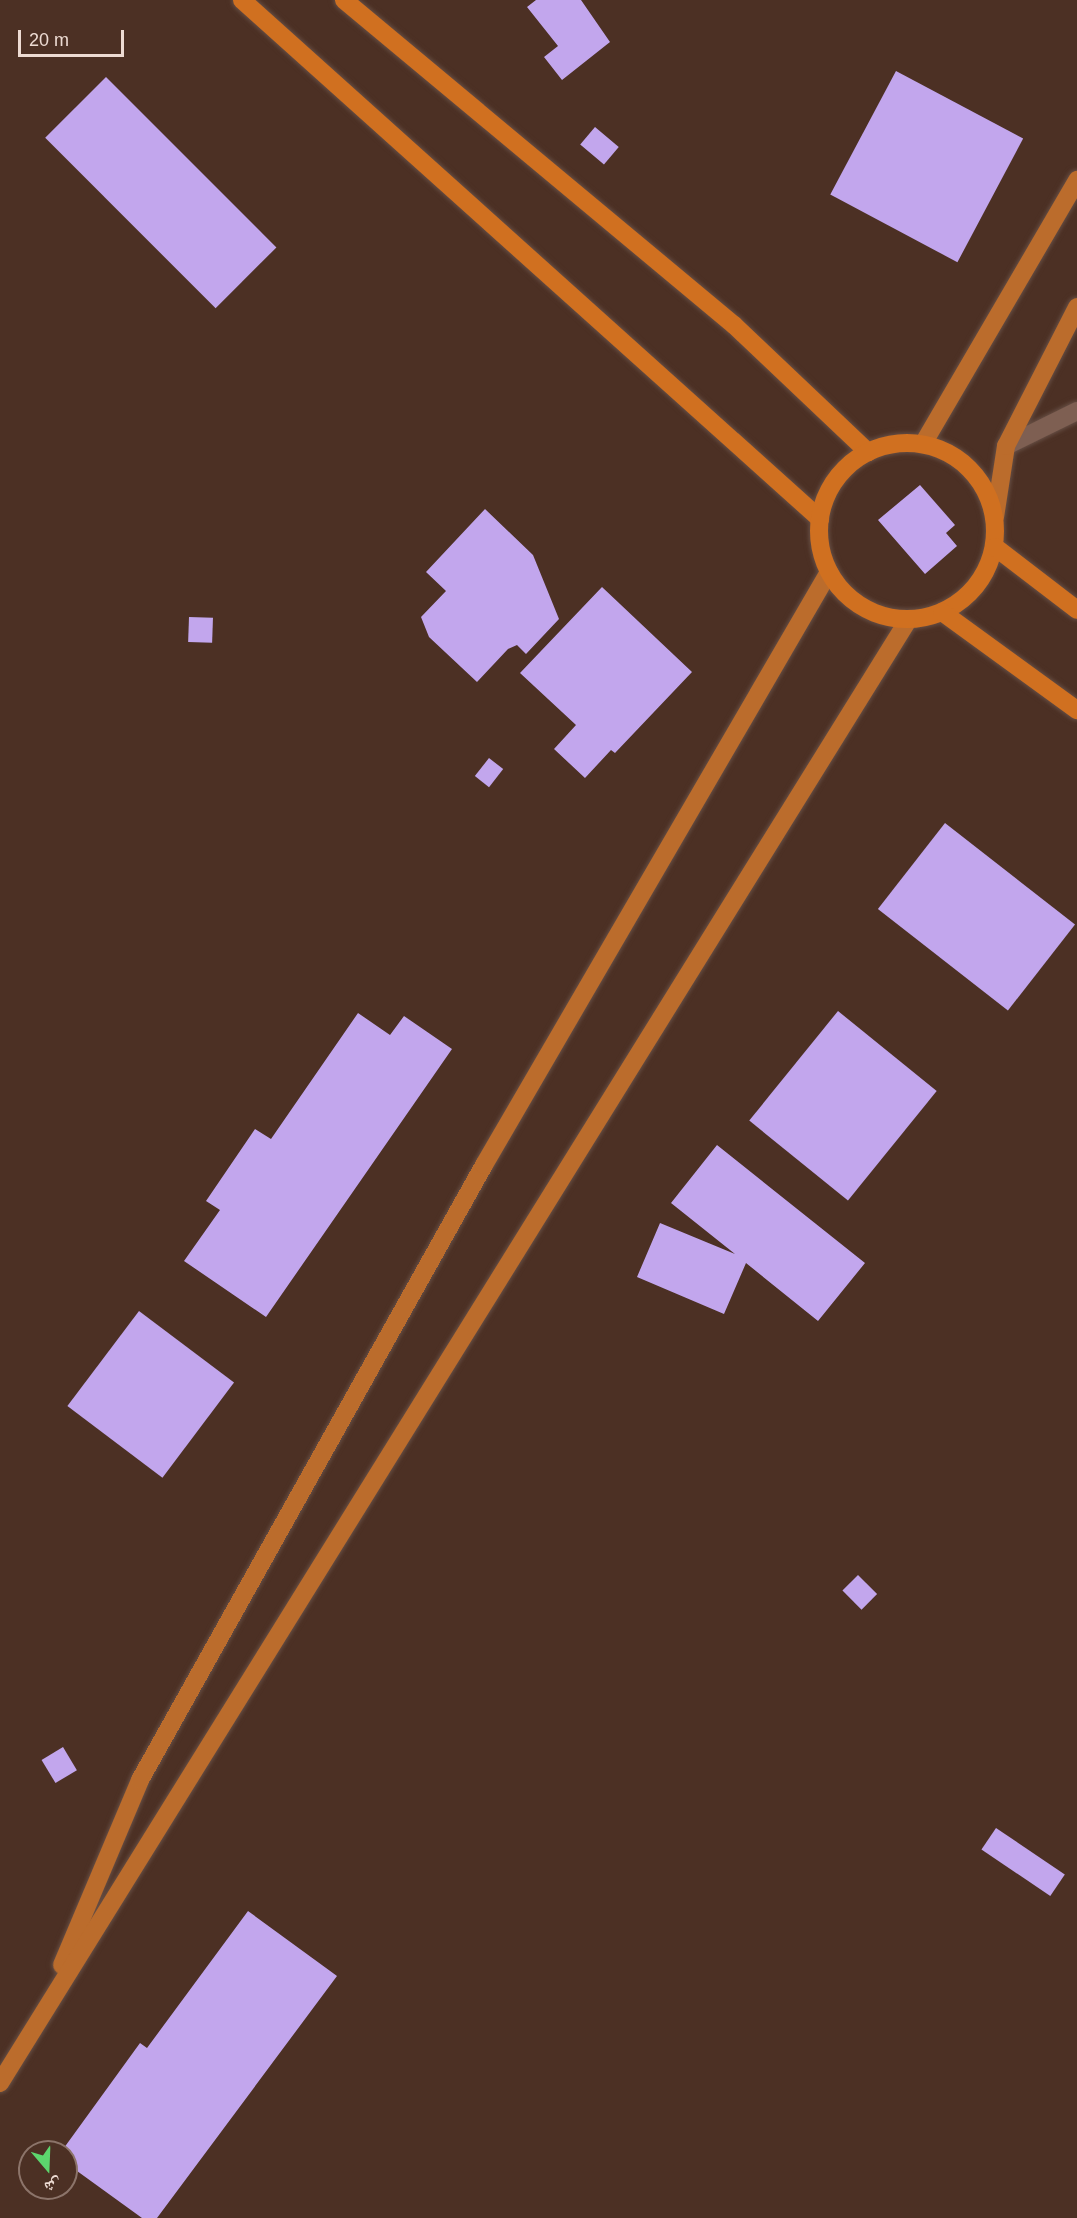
<!DOCTYPE html>
<html>
<head>
<meta charset="utf-8">
<style>
  body { margin:0 }
  #map { position:relative; width:1077px; height:2218px; overflow:hidden; background:#4c3024; font-family:Helvetica,"Noto Naskh Arabic",sans-serif }
  div>[style] { position:absolute }
  [style*='--x'] { left:calc(var(--x)*1px); top:calc(var(--y)*1px); width:calc(var(--w)*1px); rotate:calc(var(--a)*1deg) }
  .building>* { inset:0; background:#c2a6ed; transform-origin:0 0 }
  .roads { filter:drop-shadow(0 0 2px #664e44) drop-shadow(0 0 2px #664e44) }
  .service>* { height:18px; margin:-9px; padding:0 9px; transform-origin:9px; border-radius:9px; background:#7e5f52 }
  .primary>* { height:18px; margin:-9px; padding:0 9px; transform-origin:9px; border-radius:9px; background:#bb6c2c }
  .trunk>* { height:18px; margin:-9px; padding:0 9px; transform-origin:9px; border-radius:9px; background:#d07020 }
  .trunk>.ring { margin:-9px; padding:0; box-sizing:content-box; background:none; border:18px solid #d07020; border-radius:50% }
  span { translate:-50% -50%; white-space:nowrap; text-align:center; line-height:1.15; -webkit-text-stroke:6px #4c3024; paint-order:stroke }
  .north { position:absolute; left:18px; top:2140px; width:60px; height:60px; box-sizing:border-box; background:#4c3024; border:2px solid #8c746a; border-radius:50%; rotate:161deg; font-size:16px; font-weight:700; line-height:24px; text-align:center; color:#eddbd3 }
  .north::after { content:''; display:block; margin:auto; width:21px; height:27px; background:#5cd56d; clip-path:polygon(50% 0,100% 100%,50% 72%,0 100%) }
  .scale { position:absolute; left:18px; top:30px; width:106px; height:27px; box-sizing:border-box; border:3px solid #eddbd3; border-top:0; padding-left:8px; font-size:18px; line-height:21px; white-space:nowrap; color:#eddbd3; -webkit-text-stroke:4px #4c3024; paint-order:stroke }
</style>
</head>
<body>
<div id="map">
  <div class="building">
    <div style="clip-path:polygon(536px 0,581px 0,610px 42px,562px 80px,544px 57px,558px 46px,527px 7px)"></div>
    <div style="left:896px;top:71px;width:144px;height:140px;rotate:28deg"></div>
    <div style="left:106px;top:77px;width:241px;height:86px;rotate:45deg"></div>
    <div style="left:595px;top:127px;width:31px;height:23px;rotate:40deg"></div>
    <div style="clip-path:polygon(920px 485px,955px 525px,946px 533px,957px 546px,925px 574px,878px 520px)"></div>
    <div style="clip-path:polygon(485px 509px,533px 555px,559px 619px,526px 654px,517px 645px,508px 649px,477px 682px,429px 637px,421px 617px,446px 591px,426px 572px)"></div>
    <div style="clip-path:polygon(602px 587px,692px 672px,615px 753px,611px 750px,585px 778px,554px 749px,576px 725px,520px 673px)"></div>
    <div style="left:189px;top:617px;width:24px;height:25px;rotate:2deg"></div>
    <div style="left:489px;top:758px;width:18px;height:23px;rotate:38deg"></div>
    <div style="left:945px;top:823px;width:165px;height:109px;rotate:38deg"></div>
    <div style="left:838px;top:1011px;width:127px;height:141px;rotate:39deg"></div>
    <div style="clip-path:polygon(358px 1013px,390px 1035px,404px 1016px,452px 1049px,266px 1317px,184px 1261px,220px 1210px,206px 1201px,255px 1129px,271px 1139px)"></div>
    <div style="clip-path:polygon(717px 1145px,865px 1263px,818px 1321px,746px 1263px,724px 1314px,637px 1277px,660px 1223px,735px 1254px,671px 1203px)"></div>
    <div style="left:139px;top:1311px;width:119px;height:119px;rotate:37deg"></div>
    <div style="left:858px;top:1575px;width:27px;height:22px;rotate:45deg"></div>
    <div style="left:63px;top:1747px;width:27px;height:25px;rotate:59deg"></div>
    <div style="left:996px;top:1828px;width:83px;height:26px;rotate:34deg"></div>
    <div style="clip-path:polygon(248px 1911px,337px 1976px,157px 2218px,142px 2218px,66px 2163px,66px 2152px,61px 2152px,140px 2043px,147px 2048px)"></div>
  </div>
  <div class="roads">
    <div class="service">
      <div style="--x:1006;--y:446;--w:79;--a:-26.2"></div>
    </div>
    <div class="primary">
      <div style="--x:923;--y:444;--w:306;--a:-59.7"></div>
      <div style="--x:995;--y:517;--w:72;--a:-81.2"></div>
      <div style="--x:1006;--y:446;--w:156;--a:-62.9"></div>
      <div style="--x:62;--y:1965;--w:201;--a:-67.1"></div>
      <div style="--x:140;--y:1780;--w:705;--a:-60.78"></div>
      <div style="--x:484;--y:1165;--w:686;--a:-59.81"></div>
      <div style="--x:0;--y:2083;--w:1722;--a:-58.17"></div>
    </div>
    <div class="trunk">
      <div style="--x:242;--y:0;--w:777;--a:41.92"></div>
      <div style="--x:344;--y:0;--w:508;--a:39.81"></div>
      <div style="--x:734;--y:325;--w:185;--a:43.5"></div>
      <div class="ring" style="left:819px;top:443px;width:158px;height:158px"></div>
      <div style="--x:995;--y:547;--w:103;--a:37.5"></div>
      <div style="--x:942;--y:612;--w:167;--a:36"></div>
    </div>
  </div>
  <div class="north">ش</div>
  <div class="scale">20 m</div>
</div>
</body>
</html>
